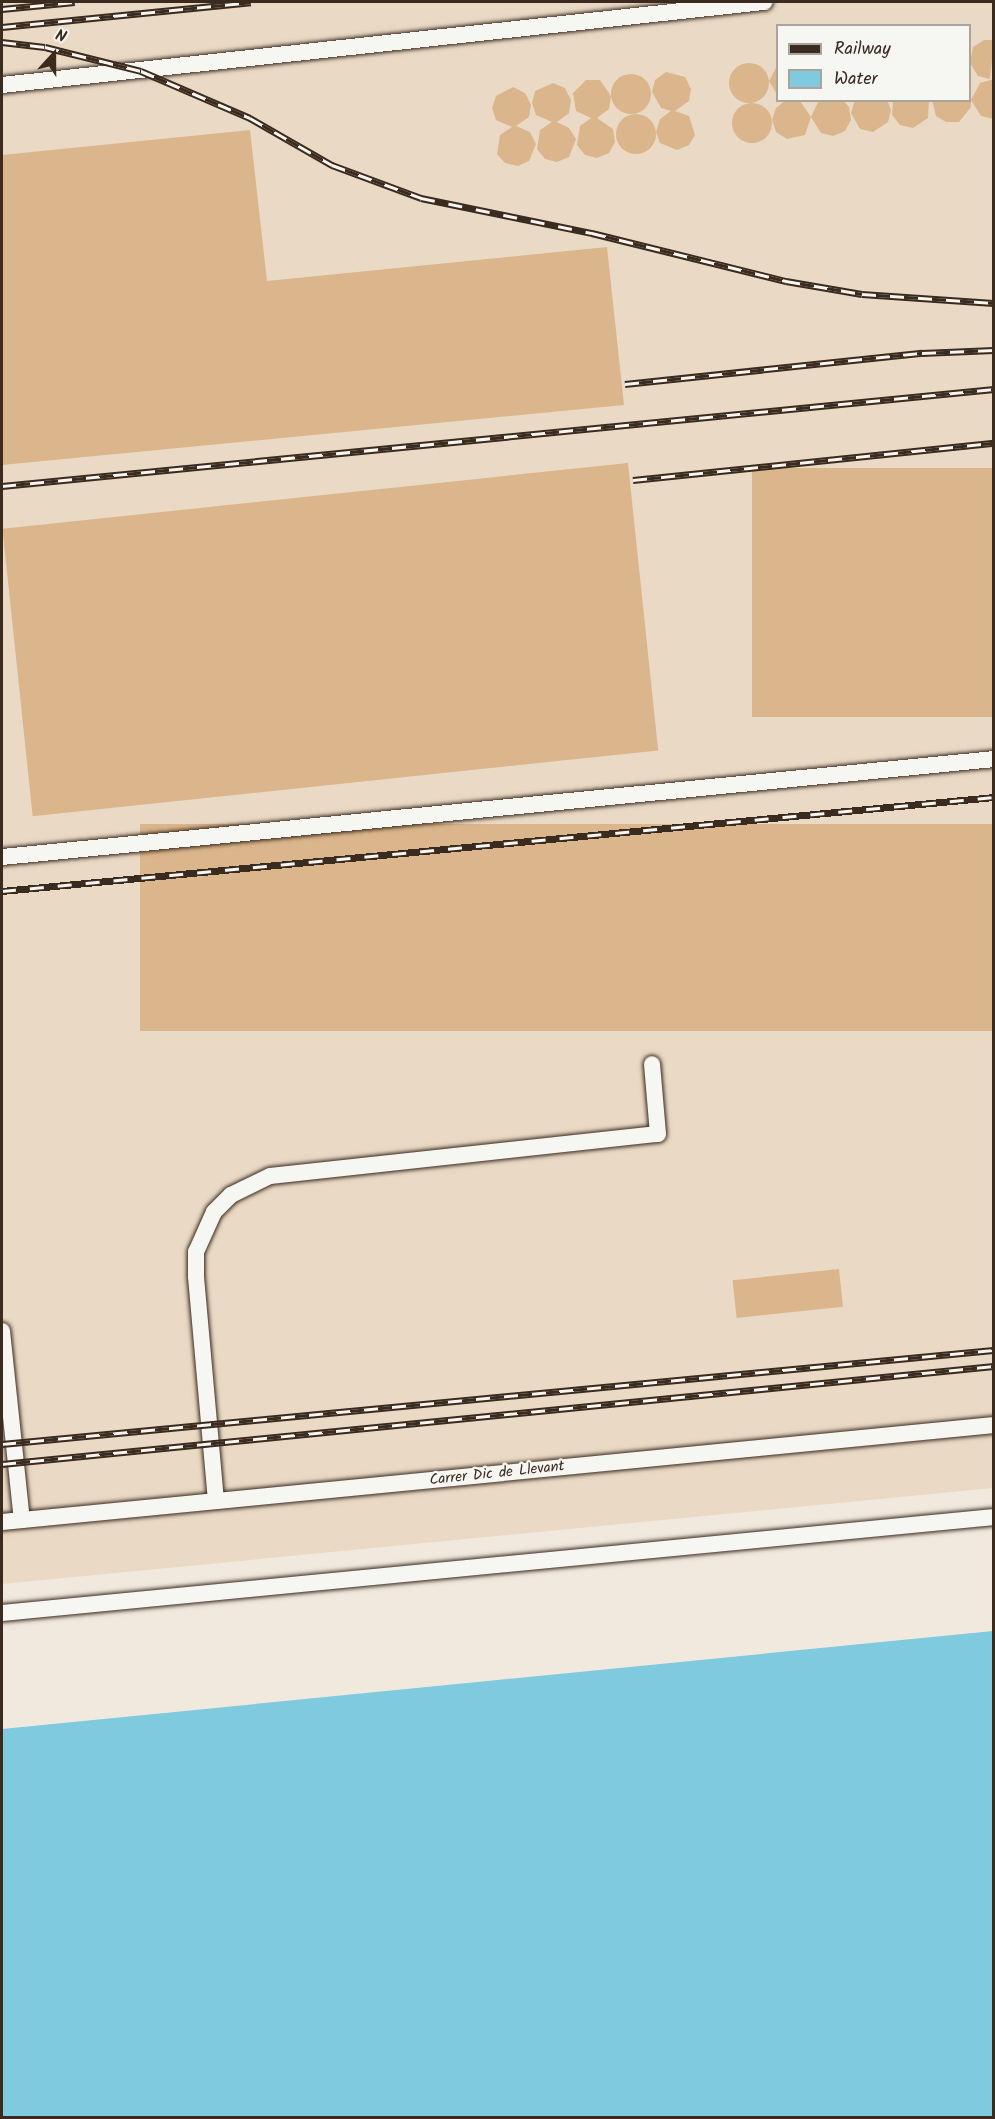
<!DOCTYPE html>
<html>
<head>
<meta charset="utf-8">
<style>
  body { margin:0 }
  #map { position:relative; width:995px; height:2119px; overflow:hidden; background:#f1e9de; font-family:Kalam,sans-serif }
  div>[style] { position:absolute }
  [style*='--x'] { left:calc(var(--x)*1px); top:calc(var(--y)*1px); width:calc(var(--w)*1px); rotate:calc(var(--a)*1deg) }
  .built>* { inset:0; background:#eadac5 }
  .water>* { inset:0; background:#80cae0 }
  .pier>* { inset:0; background:#f1e9de; transform-origin:0 0 }
  .building>* { inset:0; background:#dbb68c; transform-origin:0 0 }
  .round { border-radius:50% }
  .roads { filter:drop-shadow(0 0 2px #3b2a1e) drop-shadow(0 0 2px #3b2a1e) }
  .service>* { height:16px; margin:-8px; padding:0 8px; transform-origin:8px; border-radius:8px; background:#f6f6f2 }
  .rail>* { height:7px; margin-top:-3.5px; transform-origin:0; background:repeating-linear-gradient(90deg,#f6f6f2 0 14px,#3b2a1e 0 28px); box-sizing:border-box; border-block:2px solid #3b2a1e }
  span { translate:-50% -50%; white-space:nowrap; text-align:center; line-height:1.15; -webkit-text-stroke:4.5px #f6f6f2; paint-order:stroke }
  .street-label { font-size:15px; color:#3b2a1e }
  .frame { position:absolute; inset:0; border:3px solid #3b2a1e; pointer-events:none }
  .legend { position:absolute; left:776px; top:24px; width:195px; height:78px; box-sizing:border-box; background:#f6f6f2; border:2px solid #aba49d; margin:0; padding:8px 10px; list-style:none; font-size:18px; color:#3b2a1e }
  .legend li { display:flex; align-items:center; gap:12px; height:30px }
  .legend b { width:30px; border:2px solid #aba49d }
  .north { position:absolute; left:24px; top:24px; width:60px; height:60px; -webkit-text-stroke:4px #f6f6f2; paint-order:stroke; rotate:21deg; font-size:16px; font-weight:700; line-height:24px; text-align:center; color:#3b2a1e }
  .north::after { content:''; display:block; margin:auto; width:21px; height:27px; background:#3b2a1e; clip-path:polygon(50% 0,100% 100%,50% 72%,0 100%) }
</style>
</head>
<body>
<div id="map">
  <div class="built">
    <div style="clip-path:polygon(evenodd,2px 2px,993px 2px,993px 1488px,2px 1584px,2px 2px,778px 26px,970px 26px,970px 100px,778px 100px,778px 26px)"></div>
  </div>
  <div class="water">
    <div style="clip-path:polygon(993px 1631px,993px 2117px,2px 2118px,2px 1729px)"></div>
  </div>
  <div class="pier">
    <div style="left:993px;top:1628px;width:3px;height:996px;rotate:90deg"></div>
  </div>
  <div class="building">
    <div style="clip-path:polygon(984px 40px,994px 40px,990px 79px,978px 76px,970px 63px,973px 47px)"></div>
    <div class="round" style="left:729px;top:63px;width:40px;height:40px"></div>
    <div style="clip-path:polygon(778px 64px,778px 96px,769px 81px)"></div>
    <div style="clip-path:polygon(666px 72px,685px 77px,691px 89px,689px 101px,675px 111px,689px 116px,695px 135px,689px 145px,677px 150px,660px 143px,656px 132px,660px 119px,671px 111px,661px 108px,652px 92px,655px 80px)"></div>
    <div class="round" style="left:611px;top:74px;width:40px;height:40px"></div>
    <div style="clip-path:polygon(994px 79px,994px 119px,981px 116px,971px 100px,980px 83px)"></div>
    <div style="clip-path:polygon(586px 80px,600px 80px,611px 96px,609px 109px,597px 118px,613px 129px,615px 142px,609px 153px,597px 158px,585px 155px,577px 145px,580px 126px,591px 118px,576px 111px,573px 93px)"></div>
    <div style="clip-path:polygon(553px 83px,565px 88px,571px 100px,569px 113px,557px 122px,569px 128px,576px 139px,569px 157px,557px 162px,545px 159px,537px 149px,540px 130px,552px 122px,536px 115px,532px 103px,535px 91px)"></div>
    <div style="clip-path:polygon(513px 87px,525px 93px,531px 105px,529px 117px,516px 126px,530px 132px,536px 144px,529px 161px,518px 166px,505px 163px,497px 154px,500px 135px,512px 127px,496px 120px,492px 108px,496px 96px)"></div>
    <div style="clip-path:polygon(786px 100px,800px 101px,811px 117px,819px 100px,843px 100px,849px 107px,851px 120px,845px 131px,833px 136px,821px 133px,811px 117px,805px 135px,787px 139px,776px 132px,772px 120px,776px 108px)"></div>
    <div style="clip-path:polygon(855px 100px,887px 100px,891px 110px,888px 122px,873px 132px,860px 129px,851px 113px)"></div>
    <div style="clip-path:polygon(893px 100px,929px 100px,928px 118px,913px 128px,900px 125px,892px 115px)"></div>
    <div style="clip-path:polygon(932px 100px,971px 100px,971px 107px,959px 122px,946px 122px,936px 116px)"></div>
    <div class="round" style="left:732px;top:103px;width:40px;height:40px"></div>
    <div class="round" style="left:616px;top:114px;width:40px;height:40px"></div>
    <div style="clip-path:polygon(250px 130px,267px 281px,607px 247px,624px 405px,2px 465px,2px 155px)"></div>
    <div style="left:628px;top:463px;width:289px;height:629px;rotate:84deg"></div>
    <div style="left:994px;top:468px;width:249px;height:242px;rotate:90deg"></div>
    <div style="left:994px;top:824px;width:207px;height:854px;rotate:90deg"></div>
    <div style="left:839px;top:1269px;width:38px;height:107px;rotate:84deg"></div>
  </div>
  <div class="roads">
    <div class="service">
      <div style="--x:2;--y:85;--w:767;--a:-6.22"></div>
      <div style="--x:2;--y:857;--w:997;--a:-5.64"></div>
      <div style="--x:2;--y:1331;--w:190;--a:84"></div>
      <div style="--x:216;--y:1501;--w:226;--a:-95.1"></div>
      <div style="--x:196;--y:1276;--w:24;--a:-90"></div>
      <div style="--x:196;--y:1252;--w:44;--a:-65.8"></div>
      <div style="--x:214;--y:1212;--w:24;--a:-45"></div>
      <div style="--x:231;--y:1195;--w:43;--a:-26"></div>
      <div style="--x:270;--y:1176;--w:390;--a:-6.2"></div>
      <div style="--x:658;--y:1134;--w:70;--a:-94.9"></div>
      <div style="--x:2;--y:1522;--w:997;--a:-5.58"></div>
      <div style="--x:2;--y:1613;--w:997;--a:-5.53"></div>
    </div>
  </div>
  <div class="rail">
    <div style="--x:2;--y:9;--w:73;--a:-5.5"></div>
    <div style="--x:2;--y:27;--w:250;--a:-5.7"></div>
    <div style="--x:2;--y:42;--w:43;--a:6.6"></div>
    <div style="--x:45;--y:47;--w:99;--a:14"></div>
    <div style="--x:141;--y:71;--w:119;--a:23.3"></div>
    <div style="--x:250;--y:118;--w:95;--a:29.8"></div>
    <div style="--x:332;--y:165;--w:95;--a:20.3"></div>
    <div style="--x:421;--y:198;--w:175;--a:11.6"></div>
    <div style="--x:592;--y:233;--w:200;--a:13.9"></div>
    <div style="--x:786;--y:281;--w:77;--a:9.7"></div>
    <div style="--x:862;--y:294;--w:132;--a:3.9"></div>
    <div style="--x:625;--y:384;--w:299;--a:-6"></div>
    <div style="--x:922;--y:353;--w:72;--a:-2.4"></div>
    <div style="--x:633;--y:480;--w:363;--a:-5.9"></div>
    <div style="--x:2;--y:486;--w:997;--a:-5.58"></div>
    <div style="--x:2;--y:891;--w:996;--a:-5.41"></div>
    <div style="--x:2;--y:1444;--w:996;--a:-5.41"></div>
    <div style="--x:2;--y:1464;--w:997;--a:-5.64"></div>
  </div>
  <div class="street-label">
    <span style="left:497px;top:1474px;rotate:-6deg">Carrer Dic de Llevant</span>
  </div>
  <div class="frame"></div>
  <ul class="legend">
  <li><b style="height:8px;background:#3b2a1e"></b>Railway</li>
  <li><b style="height:16px;background:#80cae0"></b>Water</li>
  </ul>
  <div class="north">N</div>
</div>
</body>
</html>
